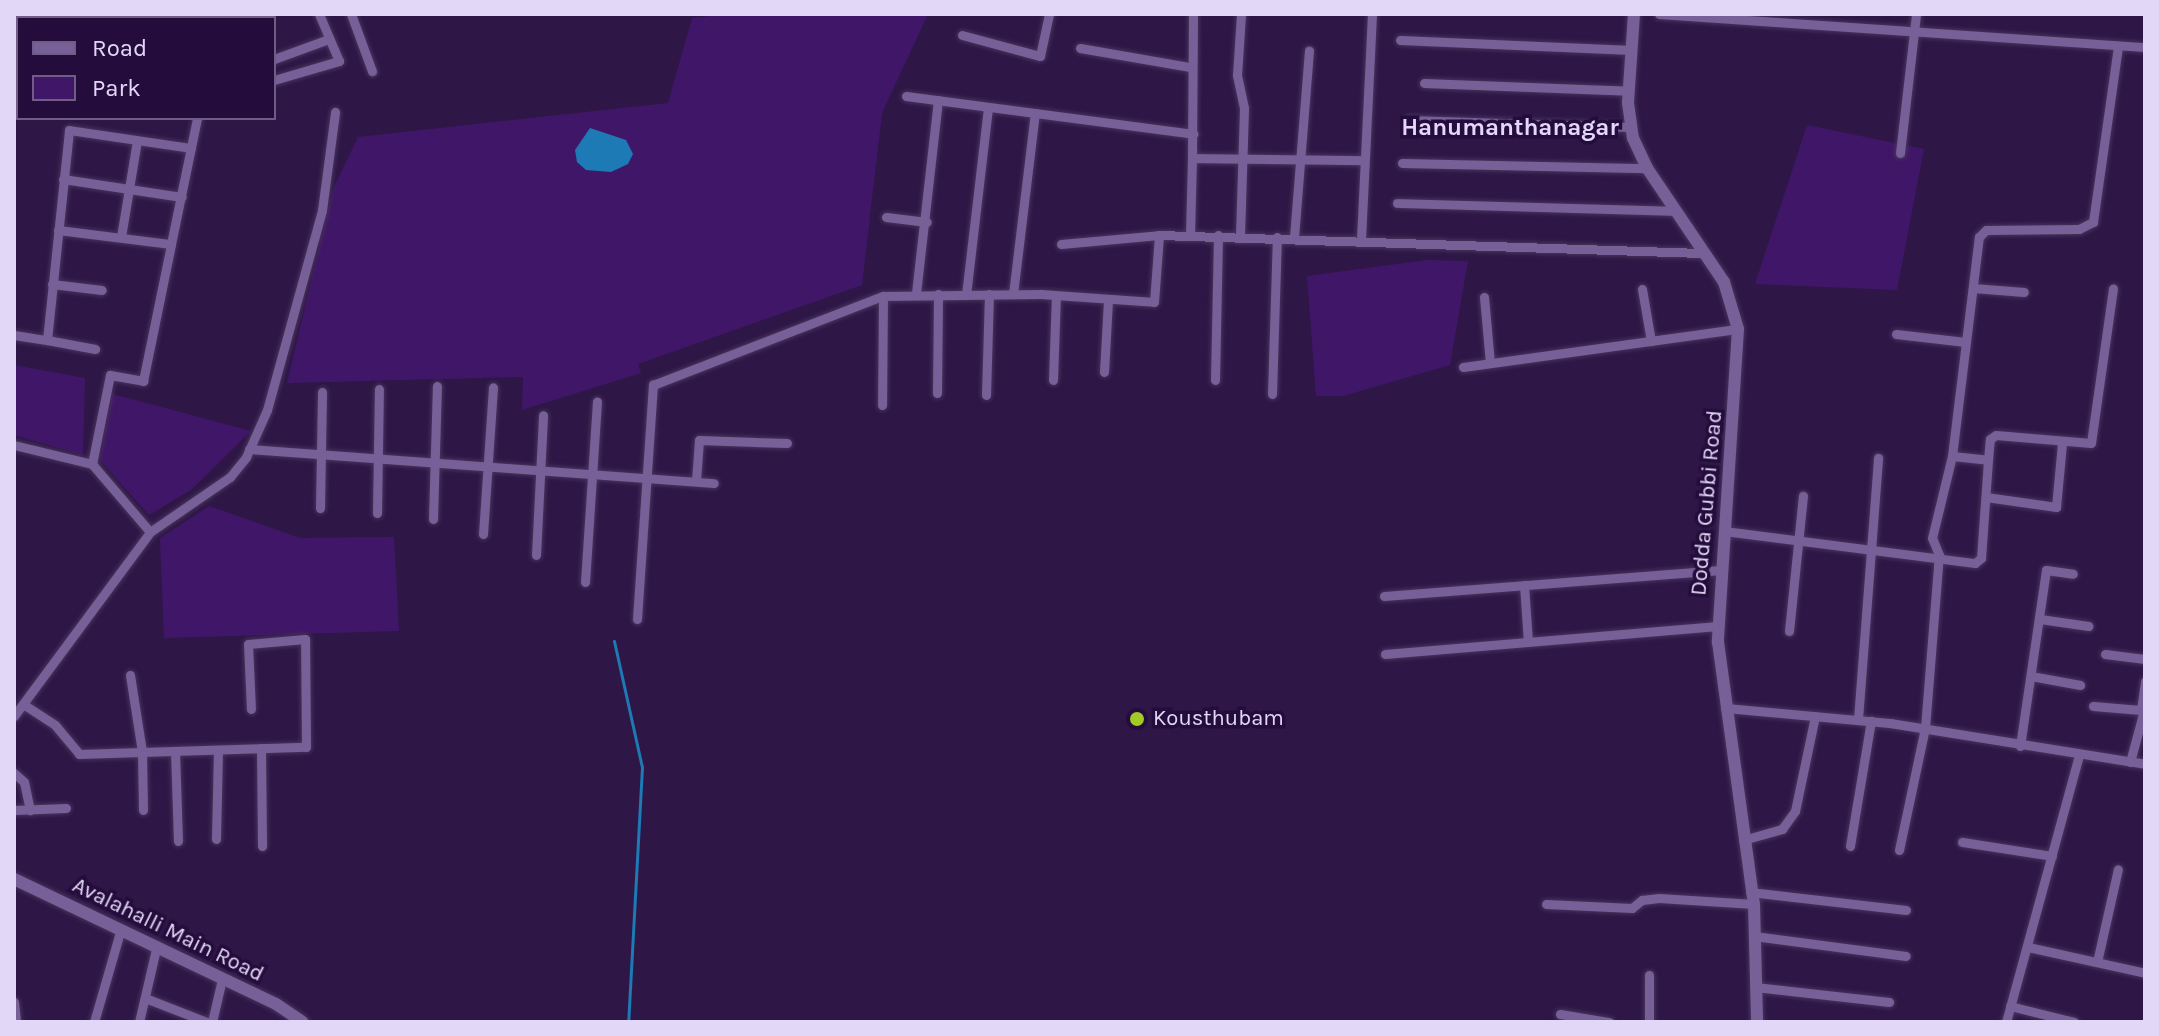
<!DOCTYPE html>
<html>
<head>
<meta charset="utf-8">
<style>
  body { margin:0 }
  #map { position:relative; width:2159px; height:1036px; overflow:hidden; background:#2e1747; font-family:Karla,sans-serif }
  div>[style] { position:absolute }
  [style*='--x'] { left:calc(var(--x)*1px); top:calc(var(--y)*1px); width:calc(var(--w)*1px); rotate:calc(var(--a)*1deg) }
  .green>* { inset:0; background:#401768 }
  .water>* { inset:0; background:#1e7ab4 }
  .stream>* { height:3px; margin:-1.5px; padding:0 1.5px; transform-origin:1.5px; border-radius:1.5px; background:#1e7ab4 }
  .roads { filter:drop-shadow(0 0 2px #47345c) drop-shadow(0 0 2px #47345c) }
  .street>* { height:9px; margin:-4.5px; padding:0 4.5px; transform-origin:4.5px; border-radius:4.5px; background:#776098 }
  .secondary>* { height:12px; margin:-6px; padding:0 6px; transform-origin:6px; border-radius:6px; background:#776098 }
  .dots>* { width:22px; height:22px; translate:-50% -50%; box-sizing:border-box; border:4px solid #240c3c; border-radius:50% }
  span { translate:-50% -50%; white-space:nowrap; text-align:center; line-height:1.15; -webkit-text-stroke:7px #240c3c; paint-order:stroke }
  .street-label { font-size:22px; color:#e2d7f6 }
  .poi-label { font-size:22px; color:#e2d7f6 }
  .left { translate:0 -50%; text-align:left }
  .neighbourhood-label { font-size:24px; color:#e5d6fc; font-weight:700 }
  .frame { position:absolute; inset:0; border:16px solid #e2d7f6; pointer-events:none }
  .legend { position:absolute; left:16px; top:16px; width:260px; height:104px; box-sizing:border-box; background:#240c3c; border:2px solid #705d86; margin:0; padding:10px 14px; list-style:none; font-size:24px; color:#e2d7f6 }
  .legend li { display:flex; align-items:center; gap:16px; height:40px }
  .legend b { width:40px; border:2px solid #705d86 }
</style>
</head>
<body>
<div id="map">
  <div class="green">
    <div style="clip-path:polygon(730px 14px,928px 14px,882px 113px,862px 285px,638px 364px,641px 373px,522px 410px,523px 377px,287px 383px,333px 189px,358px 137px,668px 103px,692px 18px)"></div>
    <div style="clip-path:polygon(1807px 125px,1924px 149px,1897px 290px,1755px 284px)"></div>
    <div style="clip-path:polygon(1427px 260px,1468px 261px,1450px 365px,1343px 396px,1316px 396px,1307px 276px)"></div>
    <div style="clip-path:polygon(14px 365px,85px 378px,83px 455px,14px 435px)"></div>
    <div style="clip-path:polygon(112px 394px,169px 409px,251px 431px,191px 490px,149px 515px,100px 460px)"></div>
    <div style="clip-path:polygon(209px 506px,300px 538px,394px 537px,399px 631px,164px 638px,160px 538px)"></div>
  </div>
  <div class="water">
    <div style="clip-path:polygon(590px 128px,626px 140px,633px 154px,628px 164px,611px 172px,586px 170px,577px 162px,575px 150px)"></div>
  </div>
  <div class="stream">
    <div style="--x:614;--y:641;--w:129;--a:77.5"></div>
    <div style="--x:642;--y:767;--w:255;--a:93.1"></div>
  </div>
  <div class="roads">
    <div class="street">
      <div style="--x:351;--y:14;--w:61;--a:69.8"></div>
      <div style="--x:1193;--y:14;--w:144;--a:90.4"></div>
      <div style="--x:1192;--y:158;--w:171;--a:0.7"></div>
      <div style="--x:1659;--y:14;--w:487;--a:3.9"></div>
      <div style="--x:962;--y:35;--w:81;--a:15.1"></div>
      <div style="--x:1040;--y:56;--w:43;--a:-77.9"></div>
      <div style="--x:1400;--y:40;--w:232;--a:2.5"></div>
      <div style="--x:1080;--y:48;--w:112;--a:9.8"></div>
      <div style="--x:14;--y:56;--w:4;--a:-14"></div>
      <div style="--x:274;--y:59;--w:59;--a:-20"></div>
      <div style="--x:274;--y:80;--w:68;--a:-16.3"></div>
      <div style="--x:339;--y:61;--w:51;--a:-113.1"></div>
      <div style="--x:1424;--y:83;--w:205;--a:2.2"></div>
      <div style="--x:906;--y:96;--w:290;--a:7.5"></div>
      <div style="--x:1408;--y:120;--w:223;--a:1.8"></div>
      <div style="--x:1900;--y:153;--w:140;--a:-83.4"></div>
      <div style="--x:1402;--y:163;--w:245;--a:1.2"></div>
      <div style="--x:63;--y:179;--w:120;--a:8.6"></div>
      <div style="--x:1397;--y:203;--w:278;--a:1.6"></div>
      <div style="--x:886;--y:217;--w:41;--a:7"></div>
      <div style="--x:58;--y:230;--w:114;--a:7.1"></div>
      <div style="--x:171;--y:244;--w:129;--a:-78.3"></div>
      <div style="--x:1190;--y:235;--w:77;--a:-88.5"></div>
      <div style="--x:1240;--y:236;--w:128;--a:-88.2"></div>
      <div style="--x:1244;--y:108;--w:34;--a:-102"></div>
      <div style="--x:1237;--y:75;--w:61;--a:-86.2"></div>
      <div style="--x:121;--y:237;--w:98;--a:-80.6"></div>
      <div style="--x:1294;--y:237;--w:187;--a:-85.4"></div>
      <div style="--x:1361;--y:239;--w:225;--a:-87.2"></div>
      <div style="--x:1061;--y:244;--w:98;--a:-5.2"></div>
      <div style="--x:52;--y:284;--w:50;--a:6.8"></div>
      <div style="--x:1973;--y:288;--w:51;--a:4.5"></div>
      <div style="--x:1642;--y:289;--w:53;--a:80.2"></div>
      <div style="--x:916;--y:293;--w:194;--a:-83.5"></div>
      <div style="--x:1013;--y:294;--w:182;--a:-83.1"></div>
      <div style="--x:966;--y:295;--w:189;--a:-83.3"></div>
      <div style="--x:883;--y:296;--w:158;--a:-0.7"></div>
      <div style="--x:1041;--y:294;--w:113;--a:4"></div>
      <div style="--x:1154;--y:302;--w:67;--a:-85.7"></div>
      <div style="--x:1159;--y:235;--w:544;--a:1.9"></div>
      <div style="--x:1484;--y:297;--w:66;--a:84.8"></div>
      <div style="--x:1896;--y:334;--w:70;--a:6.5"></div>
      <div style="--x:14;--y:335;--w:33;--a:9"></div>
      <div style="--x:47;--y:340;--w:211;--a:-84"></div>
      <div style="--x:69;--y:130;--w:123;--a:8.4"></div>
      <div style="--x:47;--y:340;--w:49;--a:10.6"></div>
      <div style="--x:1463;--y:367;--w:278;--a:-7.9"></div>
      <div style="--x:1104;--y:372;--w:71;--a:-86.8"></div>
      <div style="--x:1053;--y:380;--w:84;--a:-88"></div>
      <div style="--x:1215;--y:380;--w:145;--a:-88.8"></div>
      <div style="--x:937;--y:393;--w:99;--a:-89.4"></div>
      <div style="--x:1272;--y:394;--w:157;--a:-88.2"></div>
      <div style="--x:986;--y:395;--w:101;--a:-88.3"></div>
      <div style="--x:14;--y:445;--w:80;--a:13.7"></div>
      <div style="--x:92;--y:464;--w:89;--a:49.5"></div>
      <div style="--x:249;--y:449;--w:466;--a:4.2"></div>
      <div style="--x:1952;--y:456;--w:36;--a:6"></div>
      <div style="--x:1988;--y:460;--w:21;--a:-85"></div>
      <div style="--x:1990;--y:439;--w:7;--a:-34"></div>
      <div style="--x:1996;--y:435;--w:95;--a:4.8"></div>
      <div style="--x:2091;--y:443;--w:156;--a:-81.9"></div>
      <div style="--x:92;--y:464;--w:91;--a:-78.6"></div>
      <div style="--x:110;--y:375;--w:34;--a:10"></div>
      <div style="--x:143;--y:381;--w:140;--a:-78.4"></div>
      <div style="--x:696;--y:481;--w:41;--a:-85.8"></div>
      <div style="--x:699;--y:440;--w:88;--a:2"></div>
      <div style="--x:1986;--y:497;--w:71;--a:8.1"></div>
      <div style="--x:2056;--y:507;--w:63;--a:-84.6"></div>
      <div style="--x:320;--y:508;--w:116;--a:-89"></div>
      <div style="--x:377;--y:513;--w:124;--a:-89.1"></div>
      <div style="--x:433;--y:519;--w:133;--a:-88.3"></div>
      <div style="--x:1724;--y:531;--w:253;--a:7.3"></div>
      <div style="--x:1975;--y:563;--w:8;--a:-40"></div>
      <div style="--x:1981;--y:558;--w:98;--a:-85.9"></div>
      <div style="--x:483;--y:534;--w:147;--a:-86.1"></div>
      <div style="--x:536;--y:555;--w:140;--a:-87.1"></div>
      <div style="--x:585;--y:582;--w:181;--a:-86.2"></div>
      <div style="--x:1524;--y:585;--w:57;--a:86"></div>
      <div style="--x:1384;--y:596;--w:338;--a:-4.4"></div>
      <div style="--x:637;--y:619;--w:235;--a:-86.1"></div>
      <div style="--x:653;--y:385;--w:247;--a:-21.2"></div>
      <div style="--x:883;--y:296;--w:109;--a:90.5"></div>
      <div style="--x:2040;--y:619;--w:49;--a:8.3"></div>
      <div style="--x:1789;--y:631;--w:136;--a:-84.1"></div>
      <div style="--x:1385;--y:654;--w:334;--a:-4.8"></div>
      <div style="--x:2105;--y:654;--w:40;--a:7.1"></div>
      <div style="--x:130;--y:675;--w:78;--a:81.1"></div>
      <div style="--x:142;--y:752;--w:58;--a:89"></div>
      <div style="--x:2031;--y:676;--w:50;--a:10.4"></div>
      <div style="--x:23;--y:704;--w:38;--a:33"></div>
      <div style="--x:55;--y:725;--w:38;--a:50"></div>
      <div style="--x:79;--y:754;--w:227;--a:-1.8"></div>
      <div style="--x:306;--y:747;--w:108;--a:-90.5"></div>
      <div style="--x:305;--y:639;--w:57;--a:175"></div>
      <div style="--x:248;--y:644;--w:65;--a:87.4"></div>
      <div style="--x:2093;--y:706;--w:48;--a:4.8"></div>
      <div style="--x:2141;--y:710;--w:29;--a:-82"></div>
      <div style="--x:1725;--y:708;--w:166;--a:5.2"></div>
      <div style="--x:1890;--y:723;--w:258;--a:9.1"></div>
      <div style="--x:14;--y:716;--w:229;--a:-53.5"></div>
      <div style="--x:150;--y:532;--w:97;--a:-34.5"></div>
      <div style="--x:230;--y:477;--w:26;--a:-51"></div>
      <div style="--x:246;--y:457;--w:51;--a:-65.9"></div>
      <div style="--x:267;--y:410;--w:207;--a:-74.6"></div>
      <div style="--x:322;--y:210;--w:99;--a:-82.4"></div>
      <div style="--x:1858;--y:719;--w:262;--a:-85.6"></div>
      <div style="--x:2020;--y:746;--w:178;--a:-81.6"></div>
      <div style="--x:2046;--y:570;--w:27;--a:8"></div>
      <div style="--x:261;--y:748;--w:98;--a:89.4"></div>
      <div style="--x:175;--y:751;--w:90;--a:88.1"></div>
      <div style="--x:2130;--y:762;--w:54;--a:-74.9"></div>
      <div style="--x:14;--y:773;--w:13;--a:42"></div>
      <div style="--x:24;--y:782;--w:29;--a:78"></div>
      <div style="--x:14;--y:810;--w:52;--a:-2.2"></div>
      <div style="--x:216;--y:839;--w:89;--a:-88.7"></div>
      <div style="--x:1743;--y:840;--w:41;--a:-15.8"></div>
      <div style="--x:1782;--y:829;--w:22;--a:-54"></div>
      <div style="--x:1795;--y:811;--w:97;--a:-78.1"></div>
      <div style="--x:1962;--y:842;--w:91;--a:8.8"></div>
      <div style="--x:1850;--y:846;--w:127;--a:-80.5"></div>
      <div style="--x:1899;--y:850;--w:125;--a:-78"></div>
      <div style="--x:1925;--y:728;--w:174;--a:-85.4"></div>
      <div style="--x:1939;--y:555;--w:18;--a:-112"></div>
      <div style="--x:1932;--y:538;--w:84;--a:-76.3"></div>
      <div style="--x:1952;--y:456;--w:221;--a:-83"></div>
      <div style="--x:1979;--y:237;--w:10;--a:-45"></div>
      <div style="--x:1986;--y:230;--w:93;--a:-0.6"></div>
      <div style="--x:2079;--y:229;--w:16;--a:-27"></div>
      <div style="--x:2093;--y:222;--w:178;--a:-81.9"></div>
      <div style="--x:1750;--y:892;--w:157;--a:6.6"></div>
      <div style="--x:1546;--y:904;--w:86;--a:2.7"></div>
      <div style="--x:1632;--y:908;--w:13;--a:-39"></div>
      <div style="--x:1642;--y:900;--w:17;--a:-7"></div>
      <div style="--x:1659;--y:898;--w:95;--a:3.6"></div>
      <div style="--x:1754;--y:936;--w:153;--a:7.5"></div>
      <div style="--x:2028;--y:947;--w:120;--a:12.5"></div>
      <div style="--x:2097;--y:962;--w:95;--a:-77.3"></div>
      <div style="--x:1649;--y:975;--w:47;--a:90"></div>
      <div style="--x:1755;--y:987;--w:135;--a:6.4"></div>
      <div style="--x:145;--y:998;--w:66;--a:21.2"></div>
      <div style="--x:14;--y:1002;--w:20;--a:84"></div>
      <div style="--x:2010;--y:1006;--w:66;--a:14"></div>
      <div style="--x:1560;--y:1014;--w:50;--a:9.3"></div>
      <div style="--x:94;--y:1022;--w:94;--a:-73.9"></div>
      <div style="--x:139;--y:1022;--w:75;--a:-76.9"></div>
      <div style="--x:212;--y:1022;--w:44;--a:-76.9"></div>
      <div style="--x:2006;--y:1022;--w:277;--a:-74.7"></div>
    </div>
    <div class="secondary">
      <div style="--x:1634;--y:14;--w:89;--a:93.9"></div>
      <div style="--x:1628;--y:103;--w:35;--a:82"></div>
      <div style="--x:1633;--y:138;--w:33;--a:65"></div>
      <div style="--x:1647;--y:168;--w:138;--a:56"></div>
      <div style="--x:1724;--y:282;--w:49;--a:73.4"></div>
      <div style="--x:1738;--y:329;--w:314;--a:93.7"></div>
      <div style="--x:1718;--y:642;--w:264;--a:82.2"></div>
      <div style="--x:1754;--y:904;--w:118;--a:88.5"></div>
      <div style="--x:14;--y:879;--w:290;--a:25.5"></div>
      <div style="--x:276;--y:1004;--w:32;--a:34"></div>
    </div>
  </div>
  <div class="dots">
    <div style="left:1137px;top:719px;background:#a3c926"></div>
  </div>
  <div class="street-label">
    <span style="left:1707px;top:503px;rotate:-85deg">Dodda Gubbi Road</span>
    <span style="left:168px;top:930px;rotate:26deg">Avalahalli Main Road</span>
  </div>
  <div class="poi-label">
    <span class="left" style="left:1153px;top:719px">Kousthubam</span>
  </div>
  <div class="neighbourhood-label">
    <span style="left:1510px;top:128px">Hanumanthanagar</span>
  </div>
  <div class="frame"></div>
  <ul class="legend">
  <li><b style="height:10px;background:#776098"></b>Road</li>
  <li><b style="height:22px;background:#401768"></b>Park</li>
  </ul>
</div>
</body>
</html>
